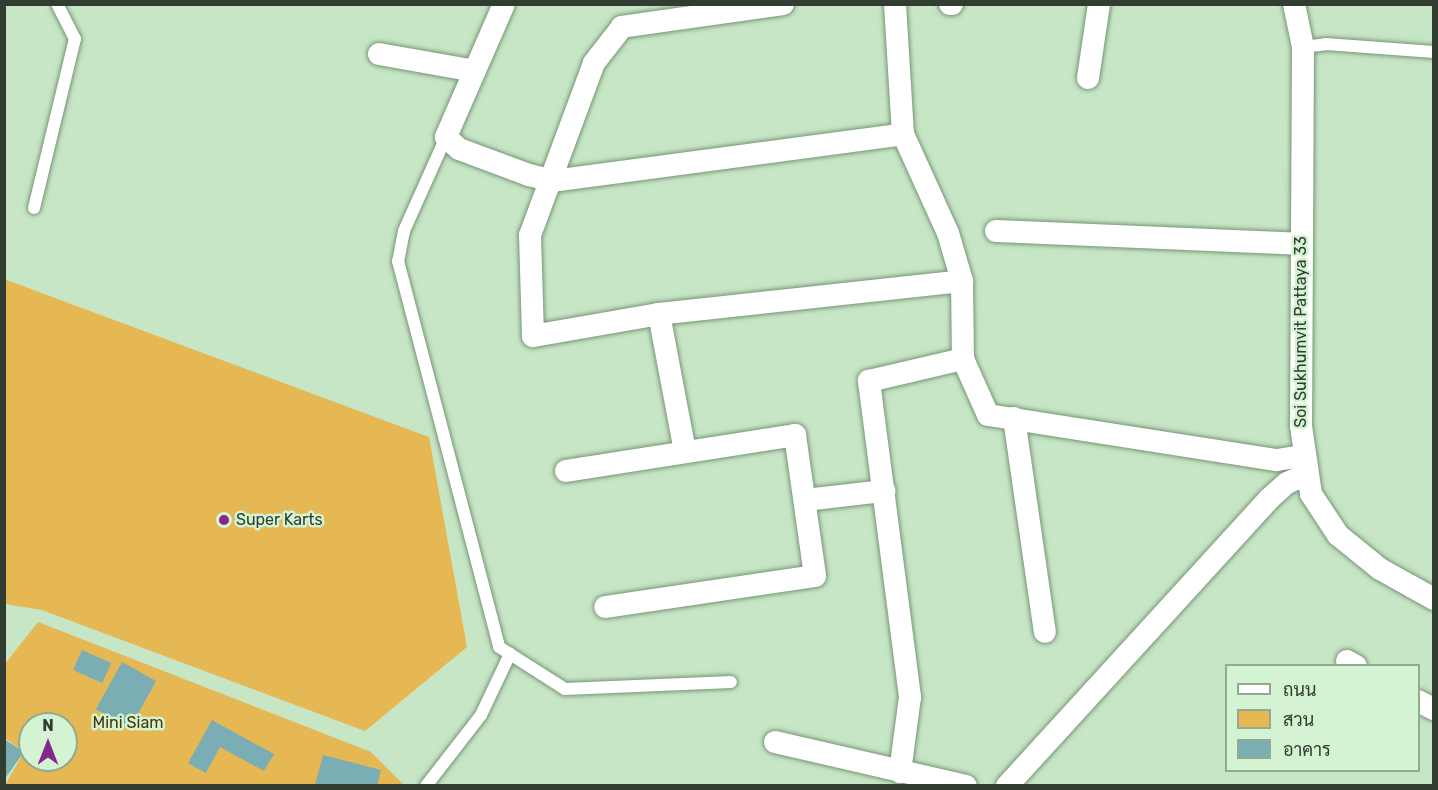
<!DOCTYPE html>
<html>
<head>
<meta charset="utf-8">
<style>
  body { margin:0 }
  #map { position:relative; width:1438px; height:790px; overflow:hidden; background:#c6e6c5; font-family:Rubik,Sarabun,sans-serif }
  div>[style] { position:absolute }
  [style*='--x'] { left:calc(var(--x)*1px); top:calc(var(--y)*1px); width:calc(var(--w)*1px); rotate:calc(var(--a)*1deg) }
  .green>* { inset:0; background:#e6b854 }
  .building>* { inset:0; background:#7aaeb4; transform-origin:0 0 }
  .roads { filter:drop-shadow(0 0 2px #789577) drop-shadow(0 0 2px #789577) }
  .lane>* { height:12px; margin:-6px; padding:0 6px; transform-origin:6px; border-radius:6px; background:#fff }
  .street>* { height:22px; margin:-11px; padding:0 11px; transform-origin:11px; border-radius:11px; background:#fff }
  .dots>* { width:16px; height:16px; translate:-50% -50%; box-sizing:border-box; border:3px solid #d3f3d2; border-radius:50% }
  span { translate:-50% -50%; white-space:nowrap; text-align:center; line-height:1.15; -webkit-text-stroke:5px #d3f3d2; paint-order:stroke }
  .street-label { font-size:16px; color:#313d30 }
  .poi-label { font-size:16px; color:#313d30 }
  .left { translate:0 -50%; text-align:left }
  .park-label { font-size:16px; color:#4a3602 }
  .frame { position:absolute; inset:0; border:6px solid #313d30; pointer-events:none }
  .legend { position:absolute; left:1225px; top:664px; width:195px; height:108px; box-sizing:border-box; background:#d3f3d2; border:2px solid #92aa91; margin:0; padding:8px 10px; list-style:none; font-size:18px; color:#313d30 }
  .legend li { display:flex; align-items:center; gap:12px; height:30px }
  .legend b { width:30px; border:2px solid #92aa91 }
  .north { position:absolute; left:18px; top:712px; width:60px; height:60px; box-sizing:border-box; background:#d3f3d2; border:2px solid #92aa91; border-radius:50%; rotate:0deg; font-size:16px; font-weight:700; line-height:24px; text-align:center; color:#313d30 }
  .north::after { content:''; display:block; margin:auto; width:21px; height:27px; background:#882690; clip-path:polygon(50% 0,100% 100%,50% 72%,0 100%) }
</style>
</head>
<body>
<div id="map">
  <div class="green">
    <div style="clip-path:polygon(4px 279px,429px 437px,467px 647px,365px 731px,42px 610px,5px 604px)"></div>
    <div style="clip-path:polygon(evenodd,38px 622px,371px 752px,404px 785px,5px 785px,24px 752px,5px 738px,4px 665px,38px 622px,30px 724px,66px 724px,66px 760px,30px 760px,30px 724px)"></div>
  </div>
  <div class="building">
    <div style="left:82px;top:650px;width:32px;height:22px;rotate:24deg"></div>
    <div style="left:122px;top:662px;width:39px;height:54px;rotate:29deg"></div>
    <div style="clip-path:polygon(212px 720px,274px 754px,264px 771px,220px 747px,206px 773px,188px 763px)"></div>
    <div style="clip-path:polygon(4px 739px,24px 752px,4px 780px)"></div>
    <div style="clip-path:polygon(323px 755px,381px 770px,377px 786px,315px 785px)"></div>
  </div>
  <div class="roads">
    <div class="lane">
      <div style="--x:1303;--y:47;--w:23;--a:-7"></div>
      <div style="--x:1326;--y:44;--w:108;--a:4.2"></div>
      <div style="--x:446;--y:137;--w:103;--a:114.1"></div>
      <div style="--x:404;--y:231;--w:31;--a:101"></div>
      <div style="--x:398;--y:261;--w:399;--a:75.3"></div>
      <div style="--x:499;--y:647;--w:78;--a:32.5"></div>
      <div style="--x:565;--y:689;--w:166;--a:-2.4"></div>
      <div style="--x:34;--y:208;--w:174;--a:-76.4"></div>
      <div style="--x:75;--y:39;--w:39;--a:-117"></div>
      <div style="--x:426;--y:786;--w:90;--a:-52.2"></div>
      <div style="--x:481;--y:715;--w:68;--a:-64.6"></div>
    </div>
    <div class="street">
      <div style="--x:504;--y:4;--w:145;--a:113.6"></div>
      <div style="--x:446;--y:137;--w:18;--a:43"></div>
      <div style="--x:459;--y:149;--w:75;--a:20.4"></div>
      <div style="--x:529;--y:175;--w:25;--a:14"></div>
      <div style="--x:553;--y:181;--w:353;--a:-7.6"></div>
      <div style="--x:783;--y:4;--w:163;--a:171.9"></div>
      <div style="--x:622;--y:27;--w:46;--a:127.9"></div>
      <div style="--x:594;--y:63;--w:184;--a:110.4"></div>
      <div style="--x:530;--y:235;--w:101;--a:88.3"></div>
      <div style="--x:533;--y:336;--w:128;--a:-9.9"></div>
      <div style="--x:659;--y:314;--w:305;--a:-6.2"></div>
      <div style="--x:895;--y:4;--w:130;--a:86.5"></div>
      <div style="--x:903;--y:134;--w:109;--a:65.6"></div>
      <div style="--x:948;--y:233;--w:50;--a:73.7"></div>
      <div style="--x:962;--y:281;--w:78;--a:89.3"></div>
      <div style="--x:963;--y:359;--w:61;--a:65.9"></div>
      <div style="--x:988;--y:415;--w:292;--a:8.9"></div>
      <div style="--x:1277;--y:460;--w:26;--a:-9"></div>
      <div style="--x:950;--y:4;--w:2;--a:0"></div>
      <div style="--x:1294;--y:4;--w:44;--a:78.2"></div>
      <div style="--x:1303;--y:47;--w:379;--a:90.3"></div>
      <div style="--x:1301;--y:426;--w:69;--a:81.6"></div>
      <div style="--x:1311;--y:494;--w:49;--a:56.6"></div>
      <div style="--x:1338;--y:535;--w:54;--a:39"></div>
      <div style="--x:1380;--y:569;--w:62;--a:29.1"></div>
      <div style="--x:379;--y:54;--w:97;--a:10"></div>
      <div style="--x:1088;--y:78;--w:75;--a:-81.5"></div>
      <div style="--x:996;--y:231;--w:304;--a:2.4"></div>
      <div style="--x:659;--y:314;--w:140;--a:79.3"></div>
      <div style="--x:1014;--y:418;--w:216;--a:81.8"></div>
      <div style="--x:566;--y:471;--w:232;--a:-8.9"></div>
      <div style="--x:795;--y:435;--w:142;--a:81.9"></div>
      <div style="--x:815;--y:576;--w:212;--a:171.6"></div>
      <div style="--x:805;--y:500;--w:80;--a:-6.5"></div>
      <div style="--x:1347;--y:661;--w:10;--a:29"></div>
      <div style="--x:1418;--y:701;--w:18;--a:27"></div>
      <div style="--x:775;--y:742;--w:196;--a:13"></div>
      <div style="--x:900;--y:772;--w:76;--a:-82.4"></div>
      <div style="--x:910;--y:697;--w:319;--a:-97.4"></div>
      <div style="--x:869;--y:381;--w:97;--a:-13.2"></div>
      <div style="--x:1007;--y:786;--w:389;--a:-47.6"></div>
      <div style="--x:1269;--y:499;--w:24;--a:-42"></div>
      <div style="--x:1287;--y:483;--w:22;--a:-24"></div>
    </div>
  </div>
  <div class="dots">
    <div style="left:224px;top:520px;background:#882690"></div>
  </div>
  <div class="street-label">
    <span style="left:1301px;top:332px;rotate:-90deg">Soi Sukhumvit Pattaya 33</span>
  </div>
  <div class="poi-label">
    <span class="left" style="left:236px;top:520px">Super Karts</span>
  </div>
  <div class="park-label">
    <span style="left:128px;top:723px">Mini Siam</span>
  </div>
  <div class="frame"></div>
  <ul class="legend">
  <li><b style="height:8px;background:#fff"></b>ถนน</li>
  <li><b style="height:16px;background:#e6b854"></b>สวน</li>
  <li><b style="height:16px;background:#7aaeb4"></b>อาคาร</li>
  </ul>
  <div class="north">N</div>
</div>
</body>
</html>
